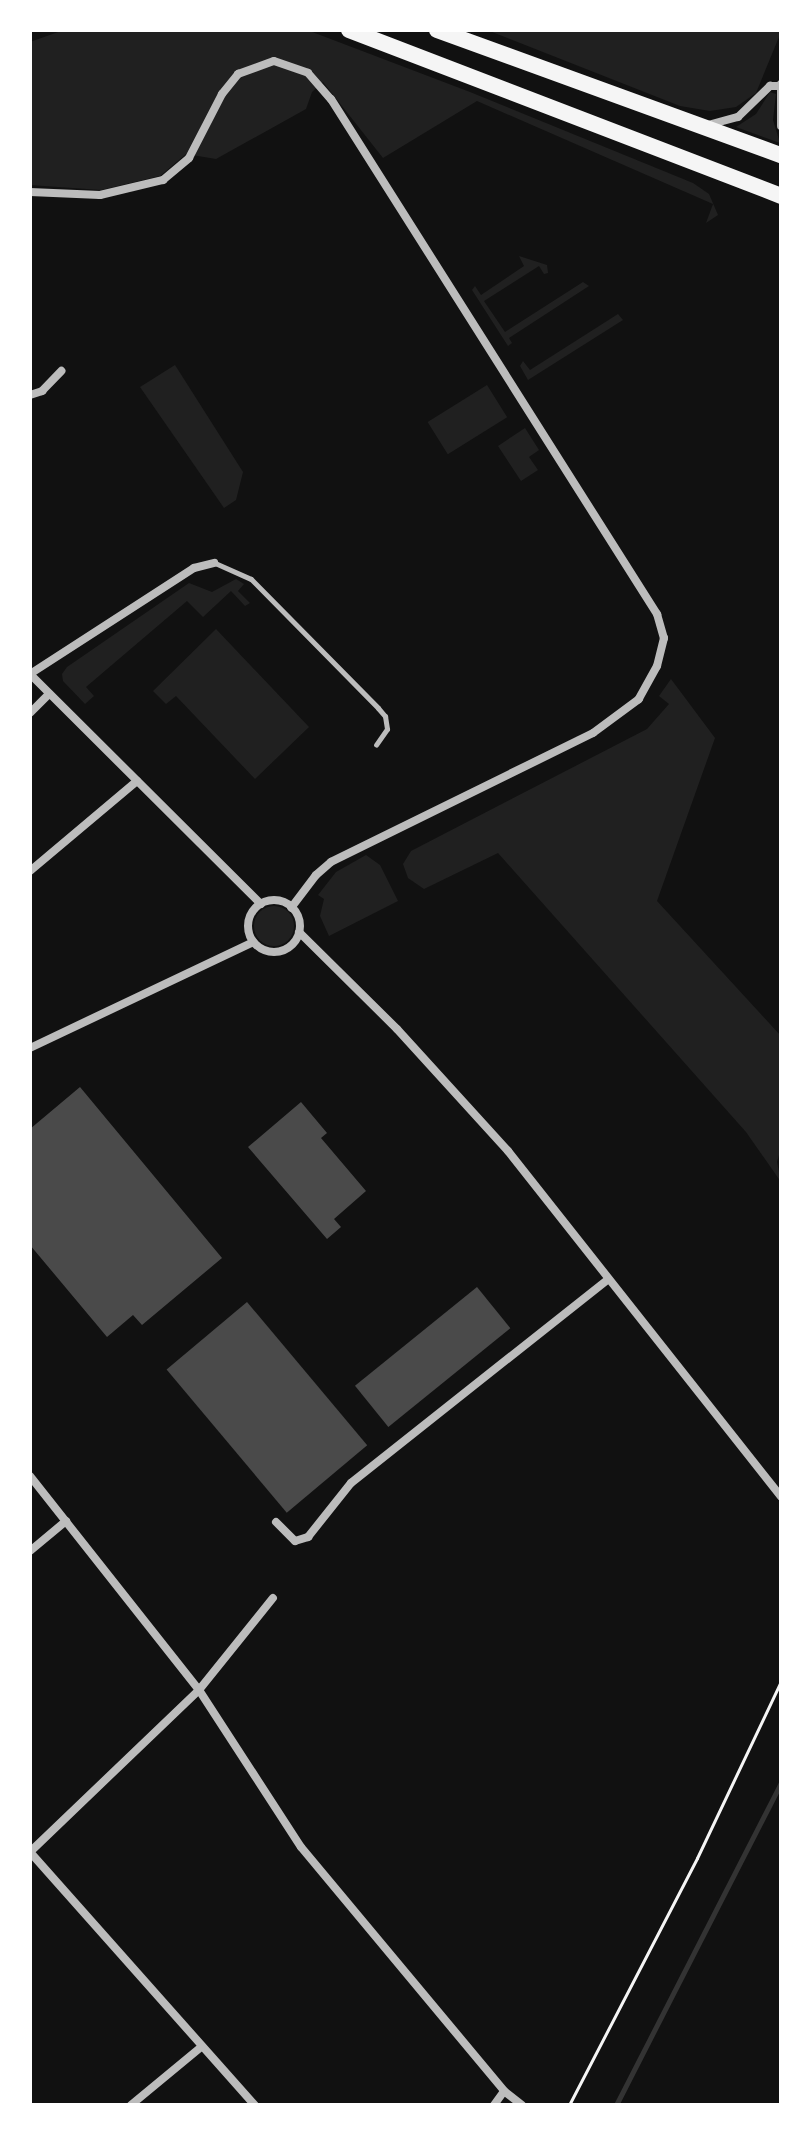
<!DOCTYPE html>
<html>
<head>
<meta charset="utf-8">
<style>
  body { margin:0 }
  #map { position:relative; width:811px; height:2135px; overflow:hidden; background:#111; font-family:Jost,sans-serif }
  div>[style] { position:absolute }
  [style*='--x'] { left:calc(var(--x)*1px); top:calc(var(--y)*1px); width:calc(var(--w)*1px); rotate:calc(var(--a)*1deg) }
  .green>* { inset:0; background:#202020; transform-origin:0 0 }
  .round { border-radius:50% }
  .stream>* { height:5px; margin:-2.5px; padding:0 2.5px; transform-origin:2.5px; border-radius:2.5px; background:#333 }
  .building>* { inset:0; background:#4a4a4a; transform-origin:0 0 }
  .path>* { height:3px; margin:-1.5px; padding:0 1.5px; transform-origin:1.5px; border-radius:1.5px; background:#f5f5f5 }
  .service>* { height:5px; margin:-2.5px; padding:0 2.5px; transform-origin:2.5px; border-radius:2.5px; background:#bcbcbc }
  .minor>* { height:8px; margin:-4px; padding:0 4px; transform-origin:4px; border-radius:4px; background:#bcbcbc }
  .minor>.ring { margin:-4px; padding:0; box-sizing:content-box; background:none; border:8px solid #bcbcbc; border-radius:50% }
  .primary>* { height:16px; margin:-8px; padding:0 8px; transform-origin:8px; border-radius:8px; background:#f5f5f5 }
  span { translate:-50% -50%; white-space:nowrap; text-align:center; line-height:1.15; -webkit-text-stroke:8px #fff; paint-order:stroke }
  .frame { position:absolute; inset:0; border:32px solid #fff; pointer-events:none }
</style>
</head>
<body>
<div id="map">
  <div class="green">
    <div style="clip-path:polygon(64px 30px,307px 30px,470px 92px,693px 183px,709px 194px,718px 215px,706px 223px,713px 204px,477px 101px,383px 158px,323px 82px,312px 92px,306px 109px,216px 159px,186px 154px,160px 176px,101px 190px,30px 185px,30px 42px)"></div>
    <div style="clip-path:polygon(487px 30px,781px 30px,781px 32px,756px 93px,736px 107px,710px 111px,680px 106px)"></div>
    <div style="clip-path:polygon(770px 92px,776px 94px,773px 120px,780px 143px,736px 127px,756px 114px)"></div>
    <div style="clip-path:polygon(519px 256px,547px 265px,548px 273px,544px 274px,539px 266px,484px 301px,505px 332px,583px 282px,589px 286px,509px 338px,512px 343px,508px 346px,472px 290px,475px 286px,481px 295px,524px 266px)"></div>
    <div style="clip-path:polygon(618px 314px,623px 320px,528px 380px,520px 366px,523px 361px,530px 370px)"></div>
    <div style="clip-path:polygon(175px 365px,243px 472px,236px 500px,224px 508px,140px 387px)"></div>
    <div style="left:487px;top:385px;width:38px;height:70px;rotate:58deg"></div>
    <div style="clip-path:polygon(525px 428px,539px 450px,529px 457px,538px 470px,521px 481px,498px 446px)"></div>
    <div style="clip-path:polygon(236px 579px,244px 584px,238px 591px,250px 603px,245px 606px,231px 591px,203px 617px,187px 601px,86px 687px,94px 696px,85px 704px,63px 681px,62px 674px,67px 667px,189px 583px,212px 592px)"></div>
    <div style="clip-path:polygon(216px 629px,309px 727px,255px 779px,176px 696px,166px 704px,153px 691px)"></div>
    <div style="clip-path:polygon(671px 679px,715px 738px,657px 901px,781px 1036px,781px 1148px,777px 1162px,781px 1182px,746px 1132px,498px 853px,424px 889px,408px 878px,403px 864px,411px 851px,647px 729px,669px 704px,659px 696px)"></div>
    <div style="clip-path:polygon(366px 855px,380px 865px,398px 901px,329px 936px,320px 916px,324px 899px,318px 895px,336px 872px)"></div>
    <div class="round" style="left:254px;top:906px;width:40px;height:40px"></div>
  </div>
  <div class="stream">
    <div style="--x:616;--y:2105;--w:363;--a:-62.9"></div>
  </div>
  <div class="building">
    <div style="clip-path:polygon(80px 1087px,222px 1258px,142px 1325px,133px 1315px,107px 1337px,30px 1245px,30px 1129px)"></div>
    <div style="clip-path:polygon(301px 1102px,327px 1133px,321px 1138px,366px 1191px,334px 1219px,341px 1227px,327px 1239px,248px 1147px)"></div>
    <div style="left:477px;top:1287px;width:53px;height:157px;rotate:51deg"></div>
    <div style="left:247px;top:1302px;width:187px;height:105px;rotate:50deg"></div>
  </div>
  <div class="path">
    <div style="--x:569;--y:2105;--w:278;--a:-62.6"></div>
    <div style="--x:697;--y:1858;--w:196;--a:-64.6"></div>
  </div>
  <div class="service">
    <div style="--x:215;--y:563;--w:39;--a:24"></div>
    <div style="--x:251;--y:579;--w:181;--a:45.4"></div>
    <div style="--x:378;--y:708;--w:11;--a:49"></div>
    <div style="--x:385;--y:716;--w:13;--a:81"></div>
    <div style="--x:387;--y:729;--w:19;--a:125"></div>
  </div>
  <div class="minor">
    <div style="--x:781;--y:84;--w:42;--a:90"></div>
    <div style="--x:708;--y:125;--w:31;--a:-15"></div>
    <div style="--x:738;--y:117;--w:45;--a:-44.1"></div>
    <div style="--x:770;--y:86;--w:11;--a:0"></div>
    <div style="--x:30;--y:192;--w:70;--a:2.5"></div>
    <div style="--x:100;--y:195;--w:65;--a:-13.4"></div>
    <div style="--x:163;--y:180;--w:34;--a:-40"></div>
    <div style="--x:189;--y:158;--w:72;--a:-62.7"></div>
    <div style="--x:222;--y:94;--w:26;--a:-51"></div>
    <div style="--x:238;--y:74;--w:38;--a:-20"></div>
    <div style="--x:274;--y:61;--w:36;--a:19"></div>
    <div style="--x:308;--y:73;--w:35;--a:49"></div>
    <div style="--x:331;--y:99;--w:610;--a:57.67"></div>
    <div style="--x:657;--y:614;--w:25;--a:74"></div>
    <div style="--x:664;--y:638;--w:29;--a:104"></div>
    <div style="--x:657;--y:666;--w:38;--a:119"></div>
    <div style="--x:639;--y:699;--w:57;--a:143.5"></div>
    <div style="--x:593;--y:733;--w:292;--a:153.8"></div>
    <div style="--x:331;--y:862;--w:20;--a:139"></div>
    <div style="--x:316;--y:875;--w:41;--a:127.1"></div>
    <div style="--x:30;--y:395;--w:13;--a:-18"></div>
    <div style="--x:42;--y:391;--w:28;--a:-46"></div>
    <div style="--x:30;--y:674;--w:326;--a:44.9"></div>
    <div style="--x:30;--y:674;--w:195;--a:-32.9"></div>
    <div style="--x:194;--y:568;--w:21;--a:-14"></div>
    <div style="--x:30;--y:713;--w:27;--a:-45"></div>
    <div style="--x:30;--y:871;--w:140;--a:-40.1"></div>
    <div class="ring" style="left:248px;top:900px;width:44px;height:44px"></div>
    <div style="--x:299;--y:932;--w:138;--a:44.7"></div>
    <div style="--x:397;--y:1029;--w:165;--a:47.7"></div>
    <div style="--x:508;--y:1151;--w:441;--a:51.7"></div>
    <div style="--x:30;--y:1048;--w:247;--a:-25.4"></div>
    <div style="--x:30;--y:1476;--w:273;--a:51.7"></div>
    <div style="--x:199;--y:1690;--w:187;--a:57"></div>
    <div style="--x:301;--y:1847;--w:317;--a:50.2"></div>
    <div style="--x:504;--y:2091;--w:23;--a:38"></div>
    <div style="--x:276;--y:1522;--w:27;--a:45"></div>
    <div style="--x:295;--y:1541;--w:14;--a:-17"></div>
    <div style="--x:308;--y:1537;--w:69;--a:-51.5"></div>
    <div style="--x:351;--y:1483;--w:328;--a:-38.4"></div>
    <div style="--x:30;--y:1551;--w:47;--a:-39.8"></div>
    <div style="--x:30;--y:1852;--w:234;--a:-43.8"></div>
    <div style="--x:199;--y:1690;--w:118;--a:-51.2"></div>
    <div style="--x:30;--y:1852;--w:339;--a:48.4"></div>
    <div style="--x:131;--y:2105;--w:91;--a:-39.6"></div>
    <div style="--x:494;--y:2105;--w:17;--a:-54"></div>
  </div>
  <div class="primary">
    <div style="--x:349;--y:30;--w:463;--a:21"></div>
    <div style="--x:437;--y:30;--w:366;--a:20"></div>
  </div>
  <div class="frame"></div>
</div>
</body>
</html>
